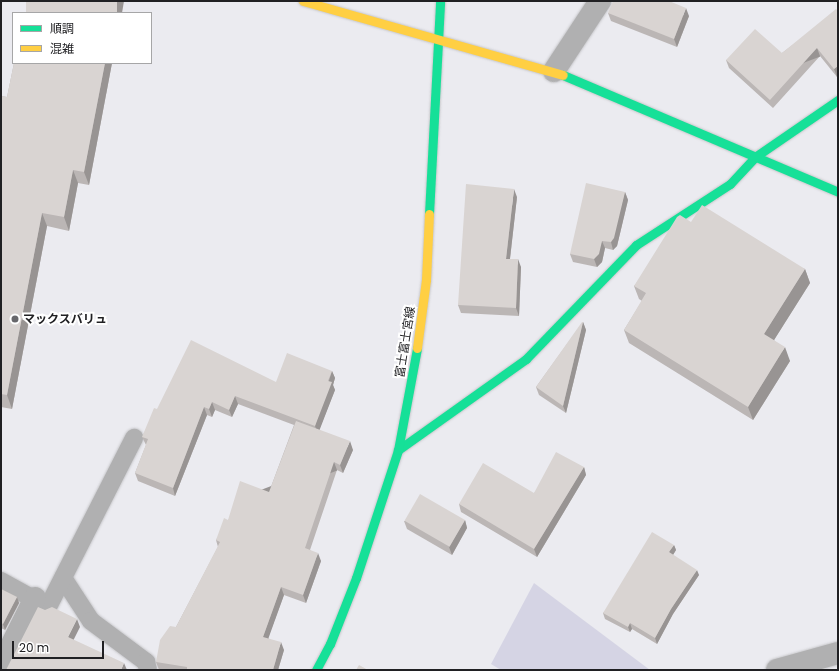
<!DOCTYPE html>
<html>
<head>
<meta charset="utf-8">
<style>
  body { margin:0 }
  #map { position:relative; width:839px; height:671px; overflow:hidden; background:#ebebf0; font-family:Poppins,"Noto Sans JP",sans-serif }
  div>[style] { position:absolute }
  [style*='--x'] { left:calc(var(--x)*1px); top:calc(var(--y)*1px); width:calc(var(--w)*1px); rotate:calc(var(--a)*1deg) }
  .green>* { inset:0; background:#d5d4e4 }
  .roads { filter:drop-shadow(0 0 1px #c7c7ca) drop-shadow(0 0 1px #c7c7ca) }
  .lane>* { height:18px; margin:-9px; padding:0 9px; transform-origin:9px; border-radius:9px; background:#b0b0b1 }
  .street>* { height:22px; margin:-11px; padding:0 11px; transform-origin:11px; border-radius:11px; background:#b0b0b1 }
  .fast>* { height:9px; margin:-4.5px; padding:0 4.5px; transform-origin:4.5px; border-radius:4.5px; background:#16e098 }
  .slow>* { height:9px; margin:-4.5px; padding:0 4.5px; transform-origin:4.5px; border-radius:4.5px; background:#ffcf43 }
  .wall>* { inset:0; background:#bbb6b5 }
  .shaded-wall>* { inset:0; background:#989493; transform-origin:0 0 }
  .building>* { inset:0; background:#d9d4d2; transform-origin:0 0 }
  .dots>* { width:11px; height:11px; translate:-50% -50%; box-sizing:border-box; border:2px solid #fff; border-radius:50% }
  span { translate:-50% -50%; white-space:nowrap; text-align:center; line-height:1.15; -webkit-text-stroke:4px #fff; paint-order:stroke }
  .poi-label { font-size:12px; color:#202023; font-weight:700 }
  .left { translate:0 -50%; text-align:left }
  .street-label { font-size:12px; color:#202023 }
  .frame { position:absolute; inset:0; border:2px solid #202023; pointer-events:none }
  .legend { position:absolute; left:12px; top:12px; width:140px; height:52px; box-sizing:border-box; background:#fff; border:1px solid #a6a6a7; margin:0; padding:5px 7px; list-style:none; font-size:12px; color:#202023 }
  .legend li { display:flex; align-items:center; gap:8px; height:20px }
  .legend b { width:20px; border:1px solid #a6a6a7 }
  .scale { position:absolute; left:12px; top:641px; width:92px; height:18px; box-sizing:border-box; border:2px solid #202023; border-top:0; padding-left:5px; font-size:12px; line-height:14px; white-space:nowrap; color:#202023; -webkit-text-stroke:3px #fff; paint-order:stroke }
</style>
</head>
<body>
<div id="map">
  <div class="green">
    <div style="clip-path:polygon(534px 583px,650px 670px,501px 670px,491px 664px)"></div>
  </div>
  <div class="roads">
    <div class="lane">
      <div style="--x:63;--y:578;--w:51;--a:56.9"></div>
      <div style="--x:91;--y:621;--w:69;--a:36.7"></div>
      <div style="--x:146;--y:662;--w:8;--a:76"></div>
      <div style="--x:1;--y:581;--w:54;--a:29"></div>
      <div style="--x:48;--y:607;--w:190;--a:-63"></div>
    </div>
    <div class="street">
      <div style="--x:554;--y:71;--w:84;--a:-56.7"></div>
      <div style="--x:1;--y:666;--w:76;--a:-63.4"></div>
      <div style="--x:777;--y:670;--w:63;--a:-15.6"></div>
    </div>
    <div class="fast">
      <div style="--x:563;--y:75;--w:299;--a:23"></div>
      <div style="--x:429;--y:214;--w:213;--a:-87"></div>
      <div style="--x:398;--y:450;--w:157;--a:-35.4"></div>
      <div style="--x:526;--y:359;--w:158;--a:-46"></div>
      <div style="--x:636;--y:245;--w:112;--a:-33"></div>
      <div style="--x:730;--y:184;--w:37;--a:-47"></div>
      <div style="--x:755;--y:157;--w:101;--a:-34.5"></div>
      <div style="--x:316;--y:670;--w:30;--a:-62"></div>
      <div style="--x:330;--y:644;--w:71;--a:-68.5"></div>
      <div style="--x:356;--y:578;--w:135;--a:-71.8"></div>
      <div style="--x:398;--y:450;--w:104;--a:-79.4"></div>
    </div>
    <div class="slow">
      <div style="--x:303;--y:1;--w:270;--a:15.9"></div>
      <div style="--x:417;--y:348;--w:69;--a:-82.5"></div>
      <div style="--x:426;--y:280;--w:66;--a:-87.4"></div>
    </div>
  </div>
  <div class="wall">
    <div style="clip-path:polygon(838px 11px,838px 77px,837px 77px,820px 56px,773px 108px,729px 68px,726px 60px,782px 53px)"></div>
    <div style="clip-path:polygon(608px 13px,689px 16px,677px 47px,611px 21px)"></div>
    <div style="clip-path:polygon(14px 63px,112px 63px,89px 185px,78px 183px,69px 231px,47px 226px,12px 409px,1px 407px,1px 96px,7px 97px)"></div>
    <div style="clip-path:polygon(625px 192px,628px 200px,617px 246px,613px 250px,605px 248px,602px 262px,597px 267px,573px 262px,570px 254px)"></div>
    <div style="clip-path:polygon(517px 197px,510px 259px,521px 267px,519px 316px,461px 313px,458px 305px)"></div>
    <div style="clip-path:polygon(691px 222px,805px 269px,810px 283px,774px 340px,790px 361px,753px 420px,629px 343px,624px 330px,642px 301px,639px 299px,634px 286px)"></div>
    <div style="clip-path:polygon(583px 322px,586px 330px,566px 413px,539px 395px,536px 387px)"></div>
    <div style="clip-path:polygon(332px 371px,335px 378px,333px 385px,335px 390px,319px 430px,353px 450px,343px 473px,337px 470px,310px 550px,321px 561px,306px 603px,284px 595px,268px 638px,284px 650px,278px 670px,159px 670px,156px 662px,176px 627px,218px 547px,216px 540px,228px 520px,269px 492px,294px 425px,238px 404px,232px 417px,215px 410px,212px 417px,207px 415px,175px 496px,138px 481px,135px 473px,146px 445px,142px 437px,157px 409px,276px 382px)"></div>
    <div style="clip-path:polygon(584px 467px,586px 475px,537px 557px,461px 512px,459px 504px,534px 493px)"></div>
    <div style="clip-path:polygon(465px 520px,467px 528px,452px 555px,407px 529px,404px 521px)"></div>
    <div style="clip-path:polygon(674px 545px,676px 550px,673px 555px,699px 575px,673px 614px,657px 644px,632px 629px,630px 632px,605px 619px,603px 613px)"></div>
    <div style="clip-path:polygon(1px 589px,17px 597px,19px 603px,5px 630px,1px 628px)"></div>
  </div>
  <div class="shaded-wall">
    <div style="clip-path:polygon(117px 1px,124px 1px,122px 13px,114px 13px)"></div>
    <div style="clip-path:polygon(686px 8px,689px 16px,677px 47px,674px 39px)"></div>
    <div style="left:817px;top:48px;width:9px;height:70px;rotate:69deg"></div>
    <div style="clip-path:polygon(105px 63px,112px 63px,89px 185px,84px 172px)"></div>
    <div style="clip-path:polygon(838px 66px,838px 77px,837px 77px,834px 69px)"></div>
    <div style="clip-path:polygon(73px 170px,78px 183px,69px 231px,64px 217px)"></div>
    <div style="clip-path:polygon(514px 189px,517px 197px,509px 267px,506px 259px)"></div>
    <div style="clip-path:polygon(625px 192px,628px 200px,617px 246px,613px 250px,611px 242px)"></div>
    <div style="clip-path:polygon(42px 213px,47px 226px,12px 409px,7px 395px)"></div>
    <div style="clip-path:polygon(602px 241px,605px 248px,602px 262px,597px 267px,594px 259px)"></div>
    <div style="clip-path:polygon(518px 259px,521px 267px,519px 316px,516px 308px)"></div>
    <div style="clip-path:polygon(805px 269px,810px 283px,769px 348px,764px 334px)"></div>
    <div style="clip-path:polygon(583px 322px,586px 330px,566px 413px,563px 406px)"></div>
    <div style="clip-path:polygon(785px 347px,790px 361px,753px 420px,748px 407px)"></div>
    <div style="clip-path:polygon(332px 371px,335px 378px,333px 385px,335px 390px,318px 434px,315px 426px)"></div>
    <div style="clip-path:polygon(235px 396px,238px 404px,232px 417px,229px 410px)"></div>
    <div style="clip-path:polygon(212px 402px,215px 410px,212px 417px,209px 409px)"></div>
    <div style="clip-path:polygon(204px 407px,207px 415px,175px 496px,173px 488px)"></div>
    <div style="clip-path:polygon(350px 441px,353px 450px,343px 473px,340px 465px)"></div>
    <div style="left:334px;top:462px;width:9px;height:91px;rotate:69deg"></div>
    <div style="clip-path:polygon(584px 467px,586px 475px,537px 557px,534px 549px)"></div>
    <div style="clip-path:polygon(465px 520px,467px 528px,452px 555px,449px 547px)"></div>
    <div style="clip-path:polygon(674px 545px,676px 550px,671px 558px,669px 552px)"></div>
    <div style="clip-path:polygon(318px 553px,321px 561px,306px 603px,303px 595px)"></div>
    <div style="clip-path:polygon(697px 570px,699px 575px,673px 614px,657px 644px,655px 638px,671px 609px)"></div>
    <div style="clip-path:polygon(281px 587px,284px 595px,266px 645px,263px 637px)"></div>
    <div style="clip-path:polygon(17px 597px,19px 603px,5px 630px,3px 624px)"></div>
    <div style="clip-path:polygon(77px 619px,80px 627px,71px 645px,68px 637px)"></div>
    <div style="clip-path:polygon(630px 623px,632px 629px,630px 632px,628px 627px)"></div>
    <div style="clip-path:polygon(281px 642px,284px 650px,278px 670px,273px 670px)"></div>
    <div style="clip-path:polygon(124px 663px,127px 670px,121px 670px)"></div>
  </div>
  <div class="building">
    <div style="left:26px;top:1px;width:91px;height:12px"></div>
    <div style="clip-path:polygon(613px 1px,669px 1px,686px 8px,674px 39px,608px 13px)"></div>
    <div style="clip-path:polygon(836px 9px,838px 11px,838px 66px,834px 69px,817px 48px,770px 100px,726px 60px,755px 29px,782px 53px)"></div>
    <div style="clip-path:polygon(14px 63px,105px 63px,84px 172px,73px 170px,64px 217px,42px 213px,7px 395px,1px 394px,1px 96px,7px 97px)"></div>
    <div style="clip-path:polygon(586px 183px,625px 192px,614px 238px,611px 242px,602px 241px,599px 254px,594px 259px,570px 254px)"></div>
    <div style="clip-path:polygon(466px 184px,514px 189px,506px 259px,518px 259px,516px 308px,458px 305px)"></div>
    <div style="clip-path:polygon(702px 205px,805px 269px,764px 334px,785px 347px,748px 407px,624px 330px,646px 293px,634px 286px,677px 217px,680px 215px,691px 222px)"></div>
    <div style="clip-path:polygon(582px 322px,583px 322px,563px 406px,536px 387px)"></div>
    <div style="clip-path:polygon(191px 340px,276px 382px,287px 353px,332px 371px,328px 381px,332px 382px,315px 426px,235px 396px,229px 410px,212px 402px,209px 409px,204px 407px,173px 488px,135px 473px,148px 439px,142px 437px,154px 408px,157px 409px)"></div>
    <div style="clip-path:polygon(296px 421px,350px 441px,340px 465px,334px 462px,305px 548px,318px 553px,303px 595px,281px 587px,263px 637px,281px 642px,273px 670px,187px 670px,187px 667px,156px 662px,160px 640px,170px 626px,176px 627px,220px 542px,216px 540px,224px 518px,228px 520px,240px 481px,269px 492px)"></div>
    <div style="clip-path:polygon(556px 452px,584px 467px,534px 549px,459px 504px,483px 463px,534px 493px)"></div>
    <div style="left:420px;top:494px;width:52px;height:31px;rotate:30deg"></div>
    <div style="clip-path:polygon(652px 532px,674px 545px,669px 552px,697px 570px,671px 609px,655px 638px,630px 623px,628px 627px,603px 613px)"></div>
    <div style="clip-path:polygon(1px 589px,17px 597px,3px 624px,1px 623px)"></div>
    <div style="clip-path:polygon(38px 607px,45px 610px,52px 607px,77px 619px,68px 637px,124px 663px,121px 670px,6px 670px)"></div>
    <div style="clip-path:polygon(359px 665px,368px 670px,356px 670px)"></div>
  </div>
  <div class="dots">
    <div style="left:15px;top:319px;background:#67676b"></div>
  </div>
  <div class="poi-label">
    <span class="left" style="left:23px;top:319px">マックスバリュ</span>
  </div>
  <div class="street-label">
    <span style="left:405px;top:342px;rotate:-81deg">富士富士宮線</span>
  </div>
  <div class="frame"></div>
  <ul class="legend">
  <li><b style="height:5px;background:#16e098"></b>順調</li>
  <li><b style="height:5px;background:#ffcf43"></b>混雑</li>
  </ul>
  <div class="scale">20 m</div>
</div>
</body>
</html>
